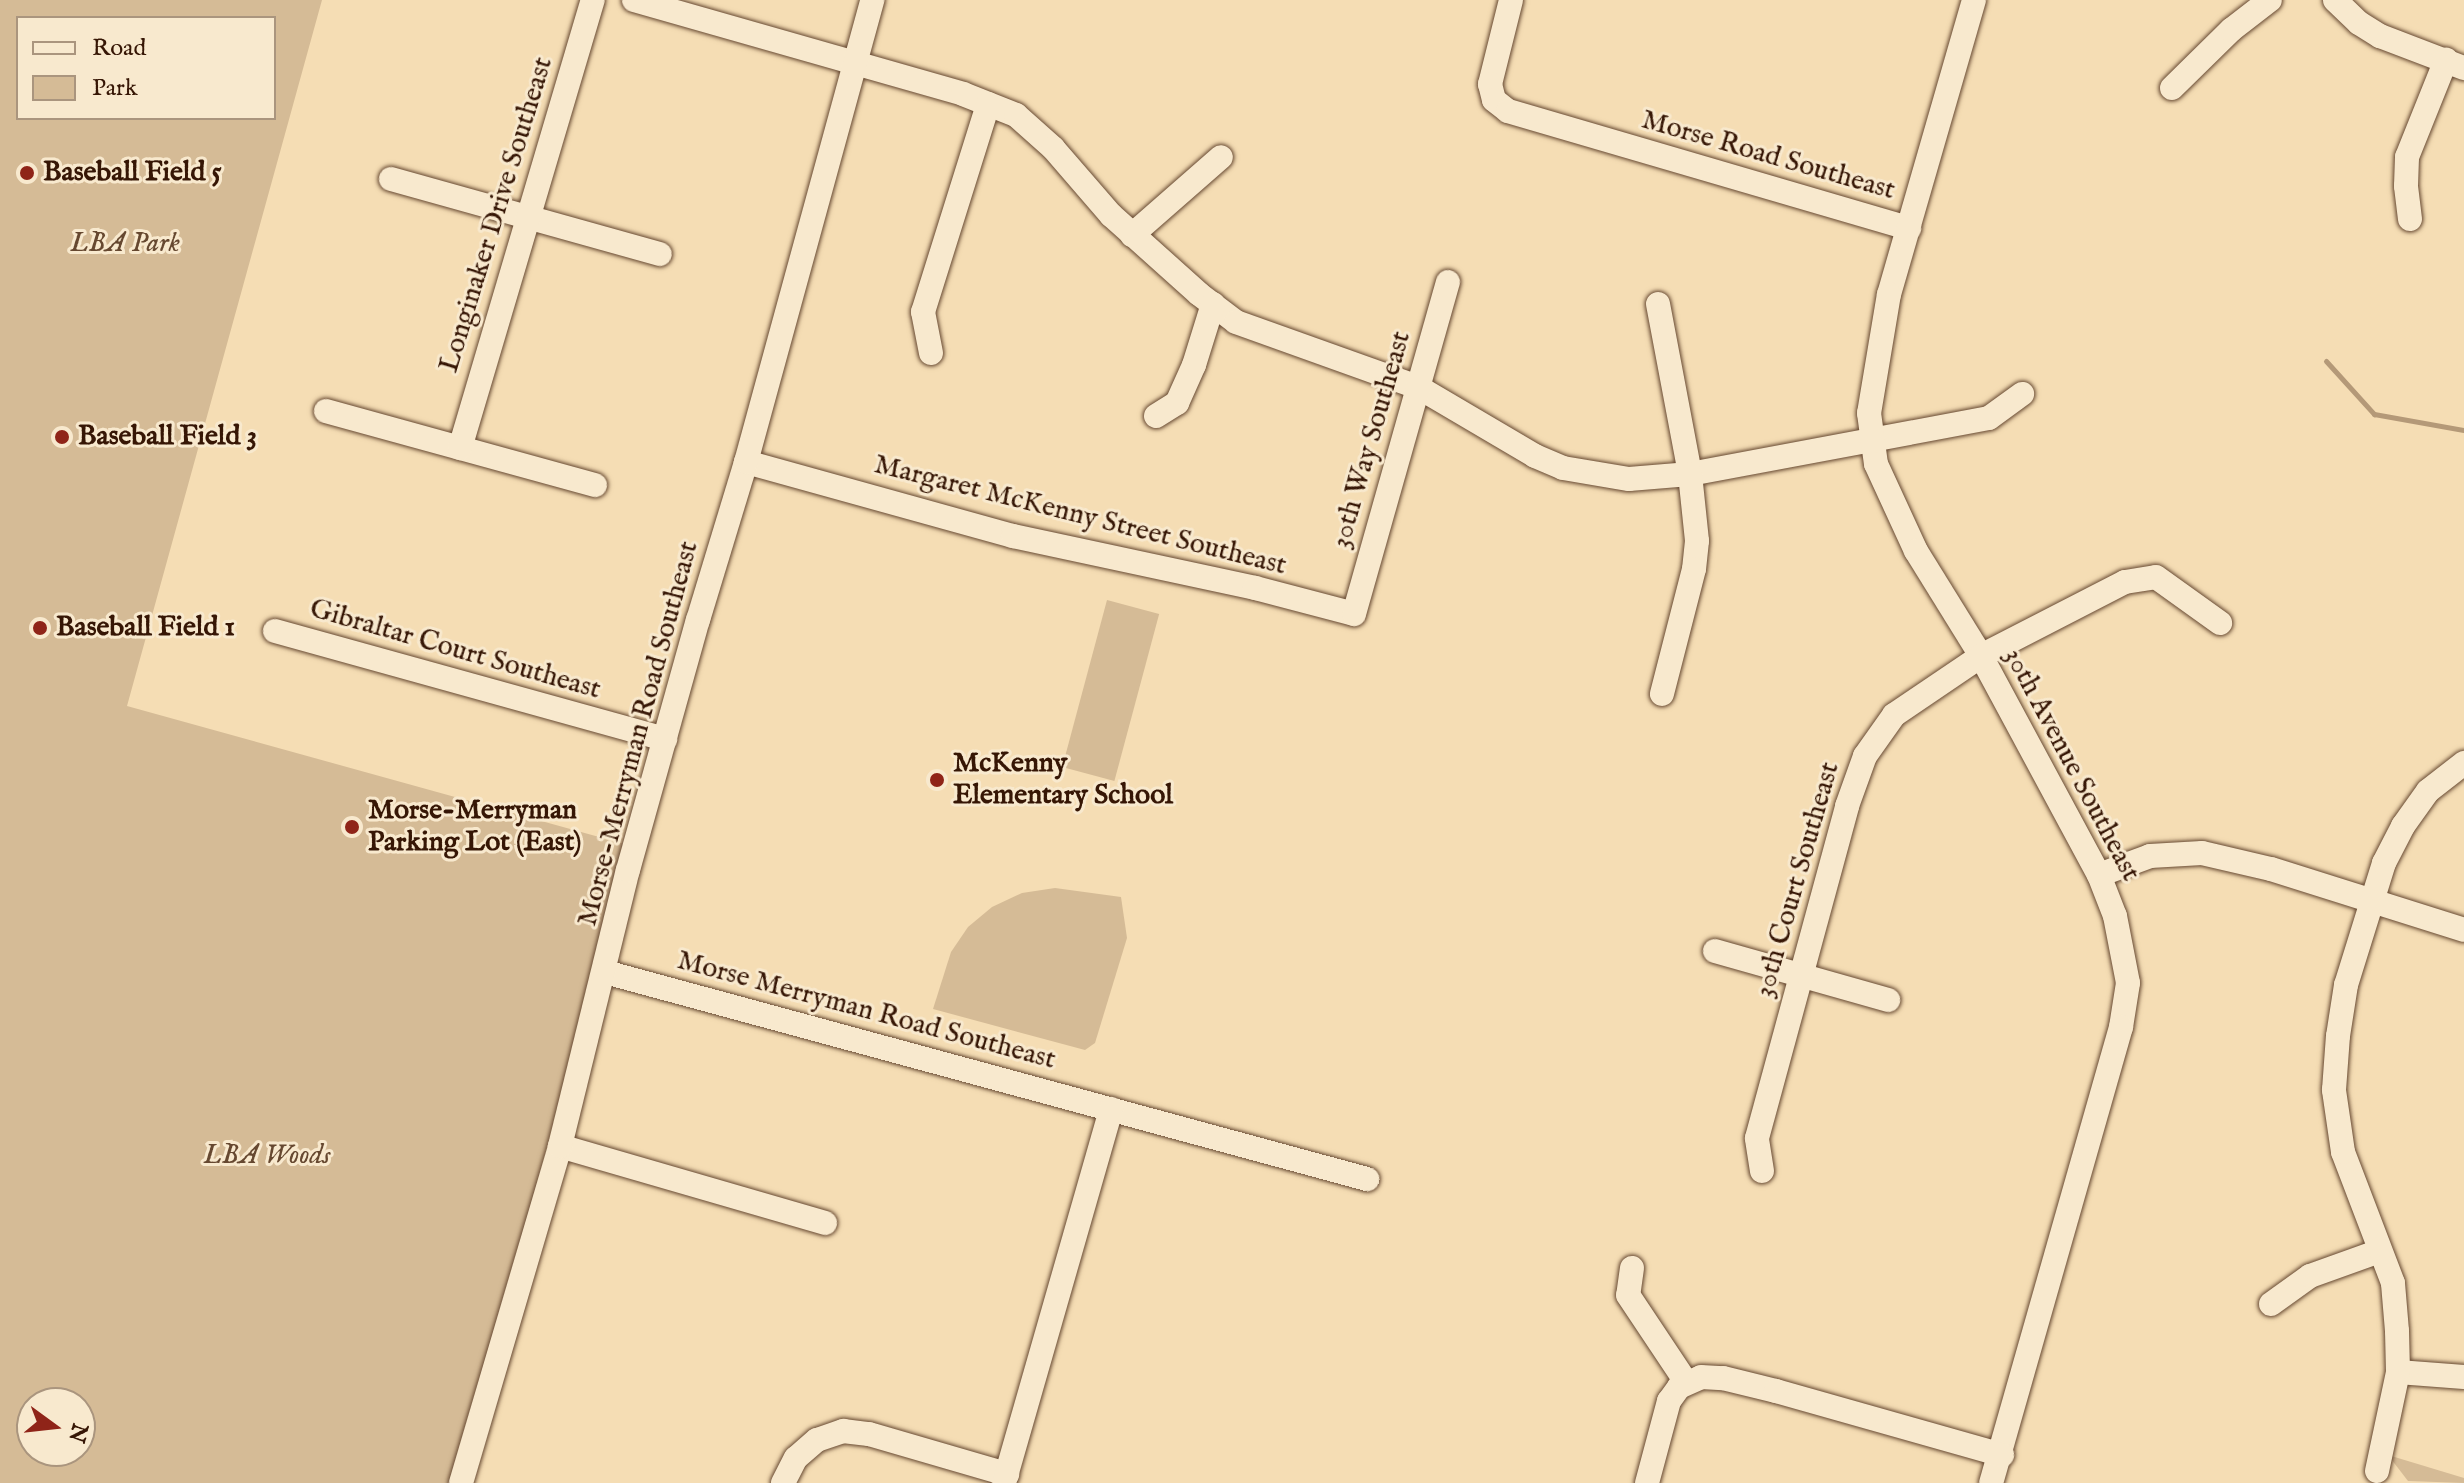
<!DOCTYPE html>
<html>
<head>
<meta charset="utf-8">
<style>
  body { margin:0 }
  #map { position:relative; width:2464px; height:1483px; overflow:hidden; background:#f5ddb4; font-family:"IM FELL English",serif }
  div>[style] { position:absolute }
  [style*='--x'] { left:calc(var(--x)*1px); top:calc(var(--y)*1px); width:calc(var(--w)*1px); rotate:calc(var(--a)*1deg) }
  .green>* { inset:0; background:#d5bb96; transform-origin:0 0 }
  .stream>* { height:5px; margin:-2.5px; padding:0 2.5px; transform-origin:2.5px; border-radius:2.5px; background:#b49978 }
  .roads { filter:drop-shadow(0 0 2px #664831) drop-shadow(0 0 2px #664831) }
  .minor>* { height:24px; margin:-12px; padding:0 12px; transform-origin:12px; border-radius:12px; background:#f8e9ce }
  .dots>* { width:22px; height:22px; translate:-50% -50%; box-sizing:border-box; border:4px solid #f8e9ce; border-radius:50% }
  span { translate:-50% -50%; white-space:nowrap; text-align:center; line-height:1.15; -webkit-text-stroke:6px #f8e9ce; paint-order:stroke }
  .street-label { font-size:28px; color:#361605 }
  .poi-label { font-size:28px; color:#361605; font-weight:700 }
  .left { translate:0 -50%; text-align:left }
  .park-label { font-size:28px; color:#664830; font-style:italic }
  .legend { position:absolute; left:16px; top:16px; width:260px; height:104px; box-sizing:border-box; background:#f8e9ce; border:2px solid #aa957e; margin:0; padding:10px 14px; list-style:none; font-size:24px; color:#361605 }
  .legend li { display:flex; align-items:center; gap:16px; height:40px }
  .legend b { width:40px; border:2px solid #aa957e }
  .north { position:absolute; left:16px; top:1387px; width:80px; height:80px; box-sizing:border-box; background:#f8e9ce; border:2px solid #aa957e; border-radius:50%; rotate:105deg; font-size:22px; font-weight:700; line-height:32px; text-align:center; color:#361605 }
  .north::after { content:''; display:block; margin:auto; width:28px; height:36px; background:#8f2418; clip-path:polygon(50% 0,100% 100%,50% 72%,0 100%) }
</style>
</head>
<body>
<div id="map">
  <div class="green">
    <div style="clip-path:polygon(evenodd,0 0,322px 0,127px 706px,628px 845px,456px 1483px,0 1483px,0 0,18px 18px,274px 18px,274px 118px,18px 118px,18px 18px,0 0,32px 1403px,80px 1403px,80px 1451px,32px 1451px,32px 1403px)"></div>
    <div style="left:1107px;top:600px;width:54px;height:173px;rotate:15deg"></div>
    <div style="clip-path:polygon(1055px 888px,1121px 897px,1127px 938px,1095px 1043px,1085px 1050px,933px 1009px,951px 952px,968px 927px,992px 907px,1022px 893px)"></div>
    <div style="clip-path:polygon(2388px 1455px,2464px 1478px,2464px 1483px,2408px 1481px)"></div>
  </div>
  <div class="stream">
    <div style="--x:2326;--y:361;--w:72;--a:47.8"></div>
    <div style="--x:2374;--y:414;--w:91;--a:10.1"></div>
  </div>
  <div class="roads">
    <div class="minor">
      <div style="--x:634;--y:0;--w:342;--a:15.9"></div>
      <div style="--x:963;--y:94;--w:57;--a:21.6"></div>
      <div style="--x:1016;--y:115;--w:50;--a:41.7"></div>
      <div style="--x:1053;--y:148;--w:89;--a:49.1"></div>
      <div style="--x:1111;--y:215;--w:118;--a:41.9"></div>
      <div style="--x:1199;--y:294;--w:46;--a:37.1"></div>
      <div style="--x:1236;--y:322;--w:193;--a:19.7"></div>
      <div style="--x:1418;--y:387;--w:136;--a:30.5"></div>
      <div style="--x:1535;--y:456;--w:30;--a:23"></div>
      <div style="--x:1563;--y:468;--w:67;--a:9.5"></div>
      <div style="--x:1629;--y:479;--w:61;--a:-4.7"></div>
      <div style="--x:1690;--y:474;--w:304;--a:-10.6"></div>
      <div style="--x:1989;--y:418;--w:41;--a:-36"></div>
      <div style="--x:1511;--y:0;--w:87;--a:104"></div>
      <div style="--x:1490;--y:84;--w:16;--a:76"></div>
      <div style="--x:1494;--y:100;--w:18;--a:38"></div>
      <div style="--x:1508;--y:111;--w:418;--a:16.3"></div>
      <div style="--x:1974;--y:0;--w:306;--a:106.1"></div>
      <div style="--x:1889;--y:294;--w:121;--a:99.5"></div>
      <div style="--x:1869;--y:413;--w:51;--a:82.2"></div>
      <div style="--x:1876;--y:464;--w:96;--a:65.3"></div>
      <div style="--x:1916;--y:551;--w:123;--a:58.2"></div>
      <div style="--x:1981;--y:656;--w:249;--a:61.7"></div>
      <div style="--x:2099;--y:875;--w:44;--a:68.7"></div>
      <div style="--x:2115;--y:916;--w:68;--a:79"></div>
      <div style="--x:2128;--y:983;--w:45;--a:99"></div>
      <div style="--x:2121;--y:1027;--w:474;--a:105.9"></div>
      <div style="--x:2335;--y:0;--w:33;--a:44"></div>
      <div style="--x:2359;--y:23;--w:25;--a:32"></div>
      <div style="--x:2380;--y:36;--w:90;--a:20.9"></div>
      <div style="--x:2172;--y:88;--w:83;--a:-44.5"></div>
      <div style="--x:2231;--y:30;--w:49;--a:-37.6"></div>
      <div style="--x:391;--y:179;--w:279;--a:15.6"></div>
      <div style="--x:2410;--y:219;--w:33;--a:-97"></div>
      <div style="--x:2406;--y:186;--w:29;--a:-88"></div>
      <div style="--x:2407;--y:157;--w:105;--a:-68.1"></div>
      <div style="--x:1132;--y:235;--w:118;--a:-41.2"></div>
      <div style="--x:1658;--y:304;--w:173;--a:79.3"></div>
      <div style="--x:1690;--y:474;--w:67;--a:84"></div>
      <div style="--x:1697;--y:541;--w:28;--a:96"></div>
      <div style="--x:1694;--y:569;--w:129;--a:104.4"></div>
      <div style="--x:931;--y:353;--w:42;--a:-101"></div>
      <div style="--x:923;--y:312;--w:218;--a:-72.6"></div>
      <div style="--x:326;--y:411;--w:279;--a:15.4"></div>
      <div style="--x:1156;--y:416;--w:25;--a:-32"></div>
      <div style="--x:1177;--y:403;--w:42;--a:-65.9"></div>
      <div style="--x:1194;--y:365;--w:64;--a:-72.7"></div>
      <div style="--x:460;--y:448;--w:467;--a:-73.5"></div>
      <div style="--x:746;--y:462;--w:277;--a:15.5"></div>
      <div style="--x:1013;--y:536;--w:248;--a:12.1"></div>
      <div style="--x:1255;--y:588;--w:102;--a:14.7"></div>
      <div style="--x:1354;--y:614;--w:345;--a:-74.2"></div>
      <div style="--x:275;--y:631;--w:405;--a:15.5"></div>
      <div style="--x:2099;--y:875;--w:54;--a:-20.4"></div>
      <div style="--x:2150;--y:856;--w:52;--a:-3.3"></div>
      <div style="--x:2202;--y:853;--w:71;--a:13.1"></div>
      <div style="--x:2271;--y:869;--w:202;--a:17.5"></div>
      <div style="--x:1715;--y:951;--w:180;--a:15.8"></div>
      <div style="--x:605;--y:972;--w:790;--a:15.2"></div>
      <div style="--x:560;--y:1146;--w:276;--a:16.2"></div>
      <div style="--x:1762;--y:1171;--w:33;--a:-99"></div>
      <div style="--x:1757;--y:1138;--w:344;--a:-74.8"></div>
      <div style="--x:1847;--y:806;--w:53;--a:-70.2"></div>
      <div style="--x:1865;--y:756;--w:50;--a:-54.7"></div>
      <div style="--x:1894;--y:715;--w:105;--a:-34.1"></div>
      <div style="--x:1981;--y:656;--w:162;--a:-27.2"></div>
      <div style="--x:2125;--y:582;--w:31;--a:-9"></div>
      <div style="--x:2156;--y:577;--w:79;--a:35.7"></div>
      <div style="--x:1632;--y:1268;--w:27;--a:98"></div>
      <div style="--x:1628;--y:1295;--w:105;--a:56.3"></div>
      <div style="--x:2271;--y:1304;--w:48;--a:-35.7"></div>
      <div style="--x:2310;--y:1276;--w:74;--a:-19.7"></div>
      <div style="--x:2398;--y:1372;--w:66;--a:4.3"></div>
      <div style="--x:2377;--y:1471;--w:101;--a:-78"></div>
      <div style="--x:2398;--y:1372;--w:41;--a:-91.4"></div>
      <div style="--x:2397;--y:1331;--w:48;--a:-94.8"></div>
      <div style="--x:2393;--y:1283;--w:140;--a:-110.9"></div>
      <div style="--x:2343;--y:1152;--w:63;--a:-98.3"></div>
      <div style="--x:2334;--y:1090;--w:54;--a:-85.8"></div>
      <div style="--x:2338;--y:1036;--w:52;--a:-81.1"></div>
      <div style="--x:2346;--y:985;--w:128;--a:-72.7"></div>
      <div style="--x:2384;--y:863;--w:42;--a:-62.8"></div>
      <div style="--x:2403;--y:826;--w:43;--a:-54.5"></div>
      <div style="--x:2428;--y:791;--w:46;--a:-37.9"></div>
      <div style="--x:461;--y:1483;--w:351;--a:-73.6"></div>
      <div style="--x:560;--y:1146;--w:284;--a:-76.2"></div>
      <div style="--x:628;--y:870;--w:260;--a:-74.4"></div>
      <div style="--x:698;--y:620;--w:165;--a:-73.1"></div>
      <div style="--x:746;--y:462;--w:479;--a:-74.7"></div>
      <div style="--x:783;--y:1483;--w:28;--a:-63"></div>
      <div style="--x:796;--y:1458;--w:28;--a:-41"></div>
      <div style="--x:817;--y:1440;--w:28;--a:-19"></div>
      <div style="--x:843;--y:1431;--w:26;--a:7"></div>
      <div style="--x:869;--y:1434;--w:144;--a:16.2"></div>
      <div style="--x:1004;--y:1483;--w:389;--a:-74"></div>
      <div style="--x:1647;--y:1483;--w:85;--a:-75"></div>
      <div style="--x:1669;--y:1401;--w:17;--a:-54"></div>
      <div style="--x:1679;--y:1387;--w:24;--a:-24"></div>
      <div style="--x:1701;--y:1377;--w:22;--a:3"></div>
      <div style="--x:1723;--y:1378;--w:55;--a:13.8"></div>
      <div style="--x:1776;--y:1391;--w:235;--a:15.8"></div>
    </div>
  </div>
  <div class="dots">
    <div style="left:27px;top:173px;background:#8f2418"></div>
    <div style="left:62px;top:437px;background:#8f2418"></div>
    <div style="left:40px;top:628px;background:#8f2418"></div>
    <div style="left:937px;top:780px;background:#8f2418"></div>
    <div style="left:352px;top:827px;background:#8f2418"></div>
  </div>
  <div class="street-label">
    <span style="left:1768px;top:156px;rotate:16deg">Morse Road Southeast</span>
    <span style="left:497px;top:215px;rotate:-73deg">Longinaker Drive Southeast</span>
    <span style="left:1372px;top:440px;rotate:-74deg">30th Way Southeast</span>
    <span style="left:1080px;top:516px;rotate:14deg">Margaret McKenny Street Southeast</span>
    <span style="left:455px;top:650px;rotate:16deg">Gibraltar Court Southeast</span>
    <span style="left:639px;top:734px;rotate:-75deg">Morse-Merryman Road Southeast</span>
    <span style="left:2071px;top:765px;rotate:62deg">30th Avenue Southeast</span>
    <span style="left:1798px;top:880px;rotate:-74deg">30th Court Southeast</span>
    <span style="left:866px;top:1011px;rotate:15deg">Morse Merryman Road Southeast</span>
  </div>
  <div class="poi-label">
    <span class="left" style="left:43px;top:173px">Baseball Field 5</span>
    <span class="left" style="left:78px;top:437px">Baseball Field 3</span>
    <span class="left" style="left:56px;top:628px">Baseball Field 1</span>
    <span class="left" style="left:953px;top:780px">McKenny<br>Elementary School</span>
    <span class="left" style="left:368px;top:827px">Morse-Merryman<br>Parking Lot (East)</span>
  </div>
  <div class="park-label">
    <span style="left:125px;top:244px">LBA Park</span>
    <span style="left:267px;top:1156px">LBA Woods</span>
  </div>
  <ul class="legend">
  <li><b style="height:10px;background:#f8e9ce"></b>Road</li>
  <li><b style="height:22px;background:#d5bb96"></b>Park</li>
  </ul>
  <div class="north">N</div>
</div>
</body>
</html>
